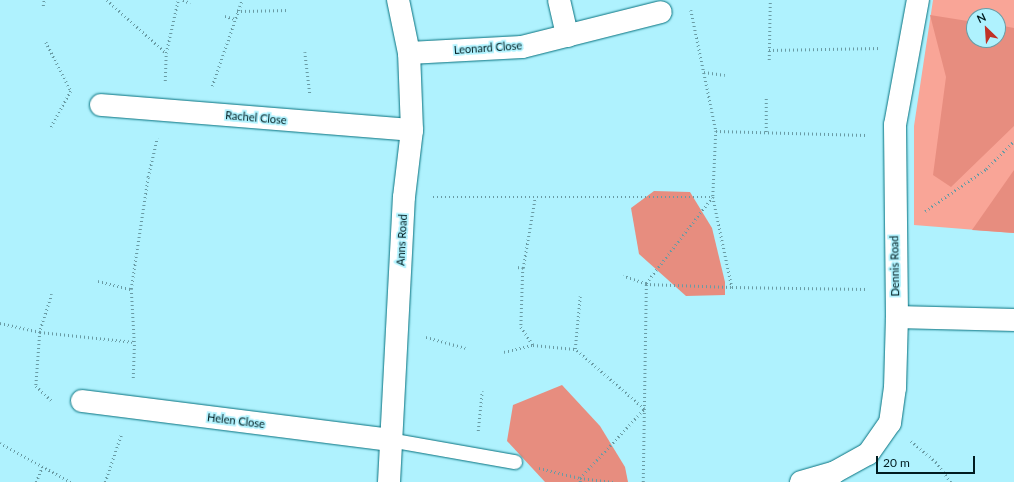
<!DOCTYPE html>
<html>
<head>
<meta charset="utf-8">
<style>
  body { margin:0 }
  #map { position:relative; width:1014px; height:482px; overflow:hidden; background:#aff2fe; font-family:Lato,sans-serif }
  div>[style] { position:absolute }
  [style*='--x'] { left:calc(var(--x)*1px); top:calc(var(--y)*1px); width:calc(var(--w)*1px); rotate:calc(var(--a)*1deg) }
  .green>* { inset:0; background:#f9a597 }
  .forest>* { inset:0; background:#e78d7f }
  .path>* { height:2.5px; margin-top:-1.25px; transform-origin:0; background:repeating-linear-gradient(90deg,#699ba4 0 1px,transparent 0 4px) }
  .roads { filter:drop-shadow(0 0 1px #06717f) drop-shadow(0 0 1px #06717f) }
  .lane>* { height:14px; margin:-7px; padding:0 7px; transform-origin:7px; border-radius:7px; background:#fff }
  .street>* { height:22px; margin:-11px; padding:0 11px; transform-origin:11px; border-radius:11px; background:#fff }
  span { translate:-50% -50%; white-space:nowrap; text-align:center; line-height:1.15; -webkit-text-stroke:3.5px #aff2fe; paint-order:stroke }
  .street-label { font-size:11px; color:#011c20 }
  .north { position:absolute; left:966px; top:8px; width:40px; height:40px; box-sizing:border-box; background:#aff2fe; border:1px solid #699ca5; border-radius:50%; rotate:335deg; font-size:11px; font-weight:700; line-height:16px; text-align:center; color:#011c20 }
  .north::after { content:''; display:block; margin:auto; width:14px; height:18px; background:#c03226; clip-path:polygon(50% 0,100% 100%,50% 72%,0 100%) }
  .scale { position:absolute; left:876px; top:456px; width:99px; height:18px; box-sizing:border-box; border:2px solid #011c20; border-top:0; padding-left:5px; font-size:12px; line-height:14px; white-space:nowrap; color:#011c20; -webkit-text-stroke:3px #aff2fe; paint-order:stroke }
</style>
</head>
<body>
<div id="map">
  <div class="green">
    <div style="clip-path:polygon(evenodd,933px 0,1014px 0,1014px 233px,914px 225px,914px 126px,933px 0,974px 16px,998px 16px,998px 40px,974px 40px,974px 16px)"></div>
  </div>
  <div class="forest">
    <div style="clip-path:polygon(930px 15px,974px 22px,974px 40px,998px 40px,998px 25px,1014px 28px,1014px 126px,951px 187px,933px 175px,946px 77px)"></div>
    <div style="clip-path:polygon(1014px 170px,1014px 233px,972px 230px)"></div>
    <div style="clip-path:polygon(654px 191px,690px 192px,712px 228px,725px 282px,725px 295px,686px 296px,639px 254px,631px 208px)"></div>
    <div style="clip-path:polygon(562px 385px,600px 426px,625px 467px,628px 482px,545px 482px,507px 441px,513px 405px)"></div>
  </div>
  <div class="path">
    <div style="--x:107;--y:0;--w:79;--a:41.9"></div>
    <div style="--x:183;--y:0;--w:8;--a:23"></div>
    <div style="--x:43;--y:6;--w:6;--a:-81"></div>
    <div style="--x:691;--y:10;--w:124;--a:78.3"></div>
    <div style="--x:716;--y:131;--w:66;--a:92.6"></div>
    <div style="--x:713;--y:197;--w:92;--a:78.1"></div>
    <div style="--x:732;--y:287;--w:136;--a:0.8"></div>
    <div style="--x:237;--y:11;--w:52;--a:-1.1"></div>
    <div style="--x:225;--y:16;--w:10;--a:17"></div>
    <div style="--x:46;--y:42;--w:55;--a:63"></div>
    <div style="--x:71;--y:91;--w:43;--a:118.9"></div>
    <div style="--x:769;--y:50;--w:112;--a:-1"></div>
    <div style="--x:305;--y:52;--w:42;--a:83.2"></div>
    <div style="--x:769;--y:60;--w:60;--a:-89"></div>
    <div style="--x:704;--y:72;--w:21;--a:8"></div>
    <div style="--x:165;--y:81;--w:28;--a:-88"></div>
    <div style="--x:166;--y:53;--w:54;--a:-77.2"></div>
    <div style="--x:212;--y:86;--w:91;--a:-70.8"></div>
    <div style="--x:716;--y:131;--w:151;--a:1.5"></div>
    <div style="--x:766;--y:132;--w:35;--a:-90"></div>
    <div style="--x:433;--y:197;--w:280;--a:0"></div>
    <div style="--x:713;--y:197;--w:110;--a:127.6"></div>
    <div style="--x:646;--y:284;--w:24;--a:-161"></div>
    <div style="--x:925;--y:211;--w:74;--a:-34.5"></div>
    <div style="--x:986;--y:169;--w:40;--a:-45"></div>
    <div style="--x:518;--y:267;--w:5;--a:11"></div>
    <div style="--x:523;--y:268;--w:59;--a:91.9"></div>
    <div style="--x:521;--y:327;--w:22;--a:56"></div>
    <div style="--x:523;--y:268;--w:71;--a:-80.3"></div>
    <div style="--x:98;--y:281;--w:34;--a:14"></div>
    <div style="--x:52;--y:294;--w:40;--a:108"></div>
    <div style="--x:40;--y:332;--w:54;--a:94.2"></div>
    <div style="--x:36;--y:386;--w:23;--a:43"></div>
    <div style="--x:0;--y:323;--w:41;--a:12.7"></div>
    <div style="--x:40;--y:332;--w:95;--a:6.1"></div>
    <div style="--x:426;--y:337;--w:41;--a:15.4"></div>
    <div style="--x:504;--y:352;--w:30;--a:-14"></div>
    <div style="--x:533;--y:345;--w:42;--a:5.4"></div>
    <div style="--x:133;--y:378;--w:36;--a:-88"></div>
    <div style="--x:134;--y:342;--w:53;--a:-93.2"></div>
    <div style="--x:131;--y:289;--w:113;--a:-81.4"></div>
    <div style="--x:148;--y:177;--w:40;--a:-77"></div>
    <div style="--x:478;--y:431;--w:40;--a:-84.3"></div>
    <div style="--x:911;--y:441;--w:33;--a:40"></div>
    <div style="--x:936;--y:462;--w:25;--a:53"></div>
    <div style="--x:0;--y:443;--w:81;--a:28.8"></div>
    <div style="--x:539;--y:468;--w:42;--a:13.7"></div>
    <div style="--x:580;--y:478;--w:33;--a:7"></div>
    <div style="--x:36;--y:482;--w:16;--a:-68"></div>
    <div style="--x:105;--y:482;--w:50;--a:-71.2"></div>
    <div style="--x:580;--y:482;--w:4;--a:-90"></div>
    <div style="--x:580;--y:478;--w:94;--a:-47.2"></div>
    <div style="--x:644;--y:409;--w:91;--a:-139"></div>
    <div style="--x:575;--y:349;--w:53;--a:-84.6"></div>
    <div style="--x:643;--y:482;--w:198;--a:-89.1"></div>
    <div style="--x:646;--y:284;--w:86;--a:2"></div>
  </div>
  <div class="roads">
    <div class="lane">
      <div style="--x:390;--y:440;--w:127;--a:10"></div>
    </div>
    <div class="street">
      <div style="--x:559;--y:0;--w:37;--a:77"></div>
      <div style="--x:409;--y:53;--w:113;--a:-3"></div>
      <div style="--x:522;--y:47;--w:143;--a:-14.1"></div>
      <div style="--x:101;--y:105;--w:312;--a:4.6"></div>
      <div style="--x:897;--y:317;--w:117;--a:1.5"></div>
      <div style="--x:82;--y:401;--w:310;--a:7.2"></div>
      <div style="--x:389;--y:482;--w:285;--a:-87"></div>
      <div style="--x:404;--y:197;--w:67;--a:-83.2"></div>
      <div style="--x:412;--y:130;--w:77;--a:-92.2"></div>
      <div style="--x:409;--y:53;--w:54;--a:-101.7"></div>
      <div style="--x:801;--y:482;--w:35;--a:-16"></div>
      <div style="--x:835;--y:472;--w:38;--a:-29"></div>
      <div style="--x:868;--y:454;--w:38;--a:-55"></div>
      <div style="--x:890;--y:423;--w:35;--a:-82"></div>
      <div style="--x:895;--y:388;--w:71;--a:-88.4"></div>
      <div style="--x:897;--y:317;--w:192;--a:-90.6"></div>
      <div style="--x:895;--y:125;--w:127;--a:-79.6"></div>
    </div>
  </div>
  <div class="street-label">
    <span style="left:488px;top:48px;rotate:-4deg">Leonard Close</span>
    <span style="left:256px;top:118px;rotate:5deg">Rachel Close</span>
    <span style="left:402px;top:240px;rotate:-87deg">Anns Road</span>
    <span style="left:895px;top:266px;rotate:-91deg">Dennis Road</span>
    <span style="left:236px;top:421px;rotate:7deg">Helen Close</span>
  </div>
  <div class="north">N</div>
  <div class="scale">20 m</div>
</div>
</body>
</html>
